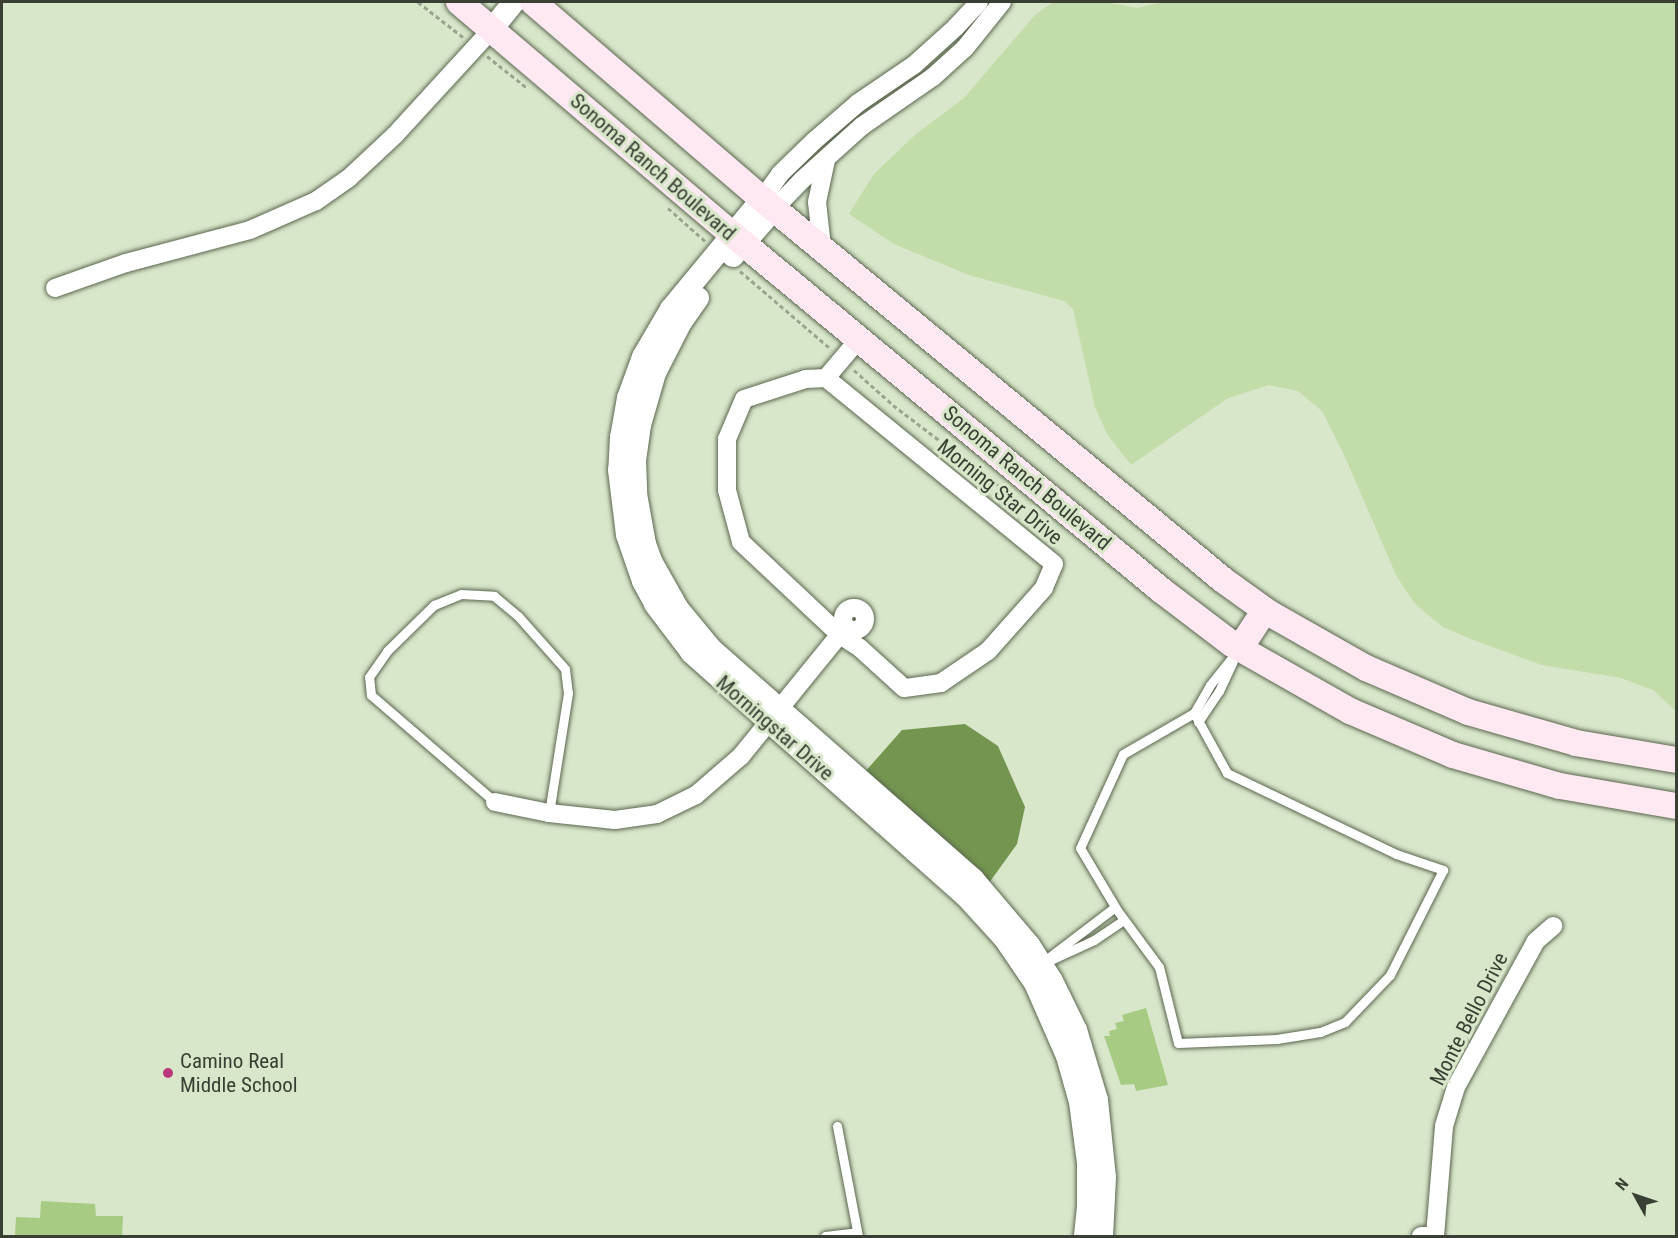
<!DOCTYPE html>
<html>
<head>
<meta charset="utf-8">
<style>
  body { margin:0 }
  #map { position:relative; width:1678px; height:1238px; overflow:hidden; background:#d8e6ca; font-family:"Roboto Condensed",sans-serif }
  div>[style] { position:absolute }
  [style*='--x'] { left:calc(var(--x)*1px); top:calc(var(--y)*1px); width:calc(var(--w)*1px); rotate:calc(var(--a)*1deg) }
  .green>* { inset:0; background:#c2dcaa }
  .water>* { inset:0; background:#749550 }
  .building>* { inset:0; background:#a8cb83 }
  .path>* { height:3px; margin-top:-1.5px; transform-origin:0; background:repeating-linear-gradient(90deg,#9aa58f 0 4.5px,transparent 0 7.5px) }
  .roads { filter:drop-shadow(0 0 2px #5b674f) drop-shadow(0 0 2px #5b674f) }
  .service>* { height:9px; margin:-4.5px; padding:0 4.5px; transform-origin:4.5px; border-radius:4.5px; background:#fff }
  .minor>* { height:18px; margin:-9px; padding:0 9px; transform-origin:9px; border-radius:9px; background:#fff }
  .minor>.ring { margin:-9px; padding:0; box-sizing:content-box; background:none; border:18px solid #fff; border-radius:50% }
  .tertiary>* { height:22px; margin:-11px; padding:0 11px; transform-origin:11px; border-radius:11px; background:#fff }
  .secondary>* { height:26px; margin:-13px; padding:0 13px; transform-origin:13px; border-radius:13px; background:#fee8f1 }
  .dots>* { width:16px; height:16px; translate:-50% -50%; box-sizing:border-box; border:3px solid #d8e6ca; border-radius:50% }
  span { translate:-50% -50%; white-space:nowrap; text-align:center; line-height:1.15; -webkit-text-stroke:6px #d8e6ca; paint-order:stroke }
  .street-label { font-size:21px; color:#393f33 }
  .poi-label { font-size:21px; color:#393f33 }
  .left { translate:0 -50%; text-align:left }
  .frame { position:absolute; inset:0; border:3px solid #393f33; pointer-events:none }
  .north { position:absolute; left:1606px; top:1166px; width:60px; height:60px; -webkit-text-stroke:4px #d8e6ca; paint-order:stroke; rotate:310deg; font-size:16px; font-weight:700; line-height:24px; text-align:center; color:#393f33 }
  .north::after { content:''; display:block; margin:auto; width:21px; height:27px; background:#393f33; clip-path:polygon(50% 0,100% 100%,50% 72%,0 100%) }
</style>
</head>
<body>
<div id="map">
  <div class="green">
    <div style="clip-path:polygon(1053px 2px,1105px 2px,1137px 8px,1163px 2px,1676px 2px,1676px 711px,1653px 690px,1621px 678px,1542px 665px,1471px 639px,1443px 627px,1416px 605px,1397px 577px,1345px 457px,1322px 411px,1298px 391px,1269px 385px,1228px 398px,1131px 465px,1107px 434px,1095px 407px,1073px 309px,1064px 301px,969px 275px,894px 244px,849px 214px,874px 174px,916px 134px,964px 98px,1035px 15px)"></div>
  </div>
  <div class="water">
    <div style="clip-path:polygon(965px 724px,998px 746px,1025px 807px,1017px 844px,989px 883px,864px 773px,902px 730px)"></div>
  </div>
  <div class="building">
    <div style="clip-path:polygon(1146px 1008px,1168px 1085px,1136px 1091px,1134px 1084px,1121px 1085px,1104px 1036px,1110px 1036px,1109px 1031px,1117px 1029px,1115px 1023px,1124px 1021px,1122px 1015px)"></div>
    <div style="clip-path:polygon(41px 1201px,95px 1204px,96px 1216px,123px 1216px,122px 1236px,15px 1236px,16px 1217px,40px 1218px)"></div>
  </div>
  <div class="path">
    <div style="--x:418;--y:2;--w:57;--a:37.9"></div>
    <div style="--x:487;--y:56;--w:50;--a:38.5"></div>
    <div style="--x:668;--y:208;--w:51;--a:41.8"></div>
    <div style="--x:740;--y:271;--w:120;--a:40.6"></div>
    <div style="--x:854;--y:370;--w:52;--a:41.9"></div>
    <div style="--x:893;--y:405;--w:168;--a:37.3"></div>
  </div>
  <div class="roads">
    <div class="service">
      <div style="--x:1194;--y:713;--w:68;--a:61.2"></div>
      <div style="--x:1227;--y:773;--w:187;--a:25.6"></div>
      <div style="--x:1396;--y:854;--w:50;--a:18.8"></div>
      <div style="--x:1443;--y:870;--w:118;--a:116.8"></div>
      <div style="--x:1390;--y:975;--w:65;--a:133.8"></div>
      <div style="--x:1345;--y:1022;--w:27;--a:158"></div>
      <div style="--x:1320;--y:1032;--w:44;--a:170.8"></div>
      <div style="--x:1277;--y:1039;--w:99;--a:177.7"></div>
      <div style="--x:1178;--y:1043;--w:78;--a:-104"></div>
      <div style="--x:1159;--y:967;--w:71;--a:-126.4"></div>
      <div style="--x:1117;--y:910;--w:72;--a:-120.8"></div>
      <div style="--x:1080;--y:848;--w:103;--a:-65.4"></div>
      <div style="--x:1123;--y:754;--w:82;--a:-30"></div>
      <div style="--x:1194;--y:713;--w:32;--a:-60"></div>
      <div style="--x:1210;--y:685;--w:45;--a:-51.3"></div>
      <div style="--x:1198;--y:722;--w:37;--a:-56"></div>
      <div style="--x:1219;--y:691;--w:33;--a:-65"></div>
      <div style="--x:495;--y:802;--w:164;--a:-139.2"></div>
      <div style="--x:371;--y:695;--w:18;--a:-96"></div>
      <div style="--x:369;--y:677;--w:32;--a:-55"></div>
      <div style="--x:387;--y:651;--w:66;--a:-44.4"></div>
      <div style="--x:434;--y:605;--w:29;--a:-22"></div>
      <div style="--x:461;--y:594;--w:33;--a:3"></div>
      <div style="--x:494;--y:596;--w:31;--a:40"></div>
      <div style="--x:518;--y:616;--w:71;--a:48.4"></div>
      <div style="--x:565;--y:669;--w:24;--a:83"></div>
      <div style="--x:568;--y:693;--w:121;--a:99"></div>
      <div style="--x:1048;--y:958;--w:84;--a:-37.3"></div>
      <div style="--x:1042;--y:964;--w:57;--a:-24.8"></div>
      <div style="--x:1094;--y:940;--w:36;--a:-34"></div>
      <div style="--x:837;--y:1126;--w:112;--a:79.2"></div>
      <div style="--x:825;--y:1236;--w:32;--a:-7"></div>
    </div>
    <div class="minor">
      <div style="--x:762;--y:199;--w:31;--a:-54"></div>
      <div style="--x:780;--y:174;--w:47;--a:-44.1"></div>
      <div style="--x:814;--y:141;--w:58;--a:-40.8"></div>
      <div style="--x:858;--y:103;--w:68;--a:-34.2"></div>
      <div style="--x:914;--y:65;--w:55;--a:-42.1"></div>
      <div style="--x:955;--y:28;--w:35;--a:-47"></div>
      <div style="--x:774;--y:209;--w:40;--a:-46"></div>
      <div style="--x:802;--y:180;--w:81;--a:-42"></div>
      <div style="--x:862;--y:126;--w:86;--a:-34.6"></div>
      <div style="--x:933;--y:77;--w:43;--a:-42.2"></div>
      <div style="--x:965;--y:48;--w:59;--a:-51.2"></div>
      <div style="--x:822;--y:247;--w:45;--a:-96.3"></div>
      <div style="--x:817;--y:202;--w:43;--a:-77.9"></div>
      <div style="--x:55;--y:288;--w:75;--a:-19.4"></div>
      <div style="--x:126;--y:263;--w:128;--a:-14.9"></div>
      <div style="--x:250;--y:230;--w:72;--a:-23.7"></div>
      <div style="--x:316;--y:201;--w:40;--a:-34.9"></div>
      <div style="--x:349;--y:178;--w:63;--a:-43.1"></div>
      <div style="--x:395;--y:135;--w:144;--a:-47.5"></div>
      <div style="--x:826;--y:378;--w:294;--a:39.2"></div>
      <div style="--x:1054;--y:564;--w:26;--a:113"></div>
      <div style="--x:1044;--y:588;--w:84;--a:131.6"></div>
      <div style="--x:988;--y:651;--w:57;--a:145.8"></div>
      <div style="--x:941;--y:683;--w:37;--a:172"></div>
      <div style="--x:904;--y:688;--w:59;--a:-137.7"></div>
      <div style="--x:860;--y:648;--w:24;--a:-147"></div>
      <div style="--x:840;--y:635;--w:136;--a:-136.8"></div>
      <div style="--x:741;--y:542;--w:54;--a:-105.1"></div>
      <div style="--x:727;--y:490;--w:51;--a:-90"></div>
      <div style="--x:727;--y:439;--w:43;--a:-67"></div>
      <div style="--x:744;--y:399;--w:65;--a:-17.9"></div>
      <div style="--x:806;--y:379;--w:20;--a:-3"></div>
      <div style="--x:826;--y:378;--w:51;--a:-49.8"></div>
      <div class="ring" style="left:843px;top:608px;width:4px;height:4px"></div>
      <div style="--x:495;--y:802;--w:55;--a:11.5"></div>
      <div style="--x:549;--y:813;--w:66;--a:6.1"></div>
      <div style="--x:615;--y:820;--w:42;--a:-8.1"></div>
      <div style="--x:657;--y:814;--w:43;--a:-26"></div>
      <div style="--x:696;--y:795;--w:60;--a:-40.9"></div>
      <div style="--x:741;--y:756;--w:166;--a:-50.9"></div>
      <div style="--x:1421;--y:1236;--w:14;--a:0"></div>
      <div style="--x:1435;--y:1236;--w:110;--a:-85.3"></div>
      <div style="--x:1444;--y:1126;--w:41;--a:-72.9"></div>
      <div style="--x:1456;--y:1087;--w:166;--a:-61.3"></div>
      <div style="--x:1536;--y:941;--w:23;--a:-41"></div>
    </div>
    <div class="tertiary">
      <div style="--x:492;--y:29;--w:35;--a:-51"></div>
      <div style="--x:762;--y:199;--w:143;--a:129.6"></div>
      <div style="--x:671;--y:309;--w:56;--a:120.3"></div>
      <div style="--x:643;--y:357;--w:44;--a:110.1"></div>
      <div style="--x:628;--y:398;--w:40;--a:100"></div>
      <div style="--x:621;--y:437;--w:33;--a:93"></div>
      <div style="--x:619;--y:470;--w:65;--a:83"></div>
      <div style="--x:627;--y:535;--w:49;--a:70.8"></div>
      <div style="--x:643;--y:581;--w:26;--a:62"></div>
      <div style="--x:655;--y:604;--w:61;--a:52.9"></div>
      <div style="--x:692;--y:653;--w:366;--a:41.6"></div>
      <div style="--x:966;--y:896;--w:58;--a:47.8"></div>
      <div style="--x:1005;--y:939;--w:53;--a:55.7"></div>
      <div style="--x:1035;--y:983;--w:80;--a:66.3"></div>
      <div style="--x:1067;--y:1056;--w:48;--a:74.2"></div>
      <div style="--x:1080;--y:1102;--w:62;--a:82.5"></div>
      <div style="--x:1088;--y:1163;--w:44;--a:90"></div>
      <div style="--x:1088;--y:1207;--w:29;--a:96"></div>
      <div style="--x:733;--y:256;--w:62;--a:-48.9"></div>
      <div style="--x:698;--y:298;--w:29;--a:125"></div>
      <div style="--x:681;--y:322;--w:57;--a:117"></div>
      <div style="--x:655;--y:373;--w:54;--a:106.1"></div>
      <div style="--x:640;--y:425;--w:34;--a:98"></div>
      <div style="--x:635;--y:459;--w:35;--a:88"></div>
      <div style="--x:636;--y:494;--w:51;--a:79.8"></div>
      <div style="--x:645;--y:544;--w:20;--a:70"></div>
      <div style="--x:652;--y:563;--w:53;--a:60.5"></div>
      <div style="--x:678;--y:609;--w:52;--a:50.5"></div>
      <div style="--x:711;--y:649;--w:349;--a:41.3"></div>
      <div style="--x:973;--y:879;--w:87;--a:49.7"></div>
      <div style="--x:1029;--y:945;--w:43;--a:57.4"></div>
      <div style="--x:1052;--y:981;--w:55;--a:63.9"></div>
      <div style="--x:1076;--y:1030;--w:73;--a:73.3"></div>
      <div style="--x:1097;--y:1100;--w:77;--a:84.1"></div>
      <div style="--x:1105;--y:1177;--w:59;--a:92.9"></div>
    </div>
    <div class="secondary">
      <div style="--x:459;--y:2;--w:358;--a:40.4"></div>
      <div style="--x:732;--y:234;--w:557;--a:39.69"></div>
      <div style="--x:1161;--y:590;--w:89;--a:37.3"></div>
      <div style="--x:1232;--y:644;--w:136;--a:29.6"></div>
      <div style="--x:1350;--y:711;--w:112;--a:23.1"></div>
      <div style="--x:1453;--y:755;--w:111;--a:16.2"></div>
      <div style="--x:1560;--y:786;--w:118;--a:9.8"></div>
      <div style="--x:533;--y:2;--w:302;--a:40.7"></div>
      <div style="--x:762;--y:199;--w:598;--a:39.57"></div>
      <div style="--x:1223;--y:580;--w:57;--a:35.7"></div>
      <div style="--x:1269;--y:613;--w:112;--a:29.6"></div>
      <div style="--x:1366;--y:668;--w:111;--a:23.3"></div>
      <div style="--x:1468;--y:712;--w:112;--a:16"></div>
      <div style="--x:1576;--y:743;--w:101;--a:9.6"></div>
      <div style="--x:1240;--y:648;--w:45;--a:-56.7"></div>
    </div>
  </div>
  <div class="dots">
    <div style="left:168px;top:1073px;background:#bb367a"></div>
  </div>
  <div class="street-label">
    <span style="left:653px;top:167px;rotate:41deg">Sonoma Ranch Boulevard</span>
    <span style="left:1027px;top:478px;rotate:40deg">Sonoma Ranch Boulevard</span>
    <span style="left:1000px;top:492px;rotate:39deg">Morning Star Drive</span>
    <span style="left:775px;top:728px;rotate:41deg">Morningstar Drive</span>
    <span style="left:1469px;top:1019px;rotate:-63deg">Monte Bello Drive</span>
  </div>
  <div class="poi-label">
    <span class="left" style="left:180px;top:1073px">Camino Real<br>Middle School</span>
  </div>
  <div class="frame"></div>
  <div class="north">N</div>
</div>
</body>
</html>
